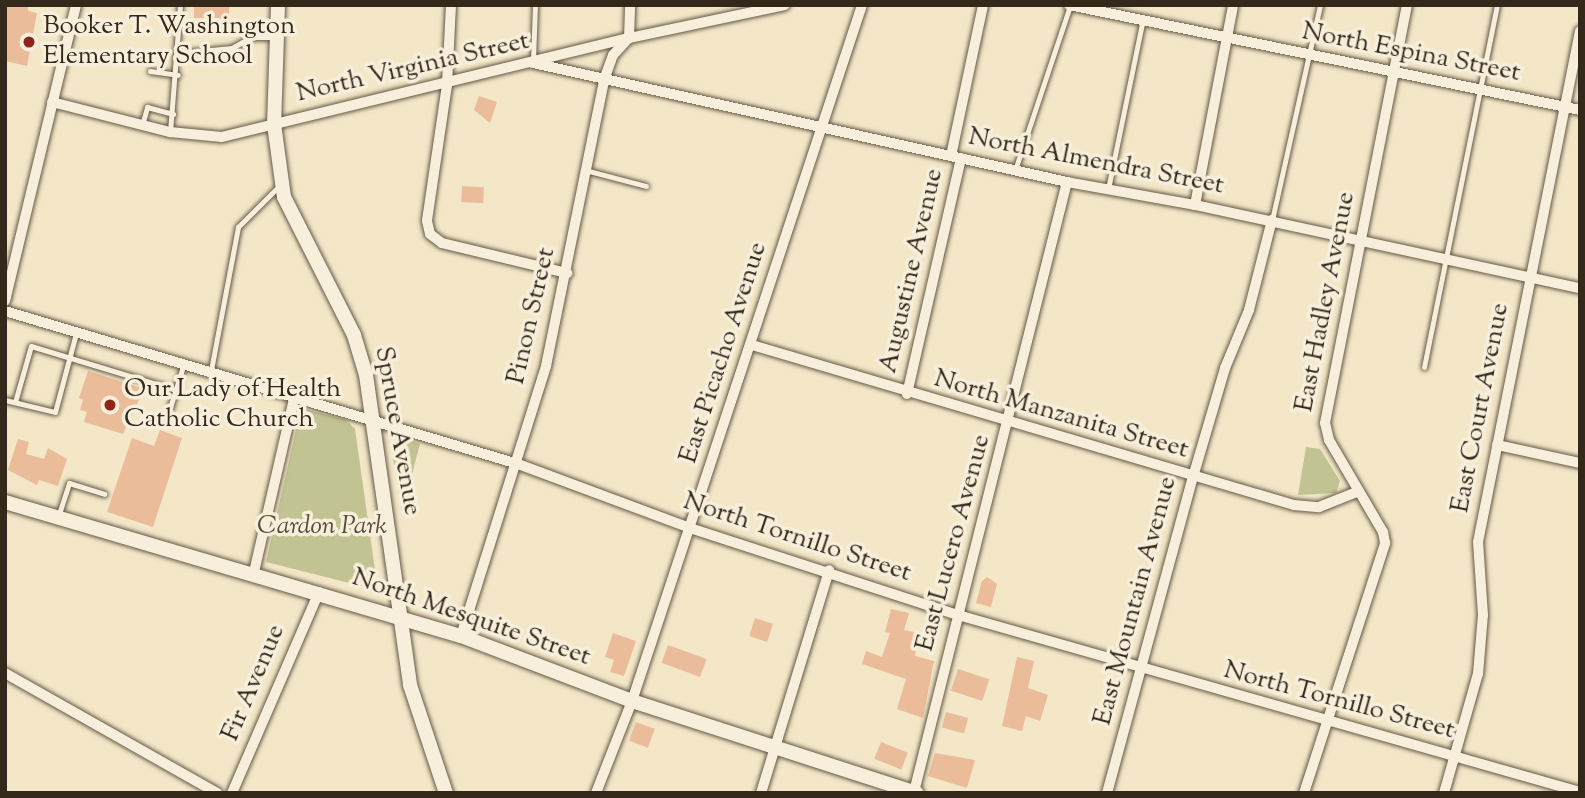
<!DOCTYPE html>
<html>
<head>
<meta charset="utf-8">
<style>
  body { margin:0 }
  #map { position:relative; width:1585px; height:798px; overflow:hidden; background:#f3e7c8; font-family:"Sorts Mill Goudy",serif }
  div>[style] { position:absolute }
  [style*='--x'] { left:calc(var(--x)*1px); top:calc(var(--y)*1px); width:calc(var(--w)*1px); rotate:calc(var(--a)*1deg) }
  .green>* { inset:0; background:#c1c492 }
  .building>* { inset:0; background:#eabc9a; transform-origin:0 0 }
  .roads { filter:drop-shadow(0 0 2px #645846) drop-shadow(0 0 2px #645846) }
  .lane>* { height:5px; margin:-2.5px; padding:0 2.5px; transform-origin:2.5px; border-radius:2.5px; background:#f7efdb }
  .street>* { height:10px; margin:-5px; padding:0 5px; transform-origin:5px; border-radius:5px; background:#f7efdb }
  .secondary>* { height:14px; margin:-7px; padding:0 7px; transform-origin:7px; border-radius:7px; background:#f7efdb }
  .dots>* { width:19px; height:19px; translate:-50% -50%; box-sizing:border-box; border:4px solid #f7efdb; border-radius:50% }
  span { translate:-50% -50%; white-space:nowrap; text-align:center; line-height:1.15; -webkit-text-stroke:7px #f7efdb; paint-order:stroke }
  .poi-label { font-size:26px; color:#34281b }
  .left { translate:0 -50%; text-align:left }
  .street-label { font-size:26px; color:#34281b }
  .park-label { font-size:26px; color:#574f39; font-style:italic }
  .frame { position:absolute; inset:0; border:7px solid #34281b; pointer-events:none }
</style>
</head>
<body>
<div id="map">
  <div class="green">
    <div style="clip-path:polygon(301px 408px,346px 420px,355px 429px,375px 570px,365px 587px,266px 562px)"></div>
    <div style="clip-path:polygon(405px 438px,420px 444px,402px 512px,391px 447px,397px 439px)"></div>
    <div style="clip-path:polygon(1306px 447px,1320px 449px,1340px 481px,1336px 493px,1298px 495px)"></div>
  </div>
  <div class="building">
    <div style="clip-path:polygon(5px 5px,28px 5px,28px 11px,37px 13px,27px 66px,5px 61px)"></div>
    <div style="left:194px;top:5px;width:35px;height:13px"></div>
    <div style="clip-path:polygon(479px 96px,497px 102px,490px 123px,474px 110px)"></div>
    <div style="left:462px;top:186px;width:22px;height:16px;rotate:3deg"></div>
    <div style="clip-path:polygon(88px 371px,144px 389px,123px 434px,84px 422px,87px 412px,80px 410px,83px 400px,79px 398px)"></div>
    <div style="clip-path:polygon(160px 430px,182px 438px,153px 527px,107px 512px,132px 438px,154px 446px)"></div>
    <div style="clip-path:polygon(18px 439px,29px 442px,26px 454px,44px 459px,48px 448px,67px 459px,58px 486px,39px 480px,37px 485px,8px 470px)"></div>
    <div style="clip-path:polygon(987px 577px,997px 584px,991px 607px,976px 603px,982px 581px)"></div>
    <div style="clip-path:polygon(891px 609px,909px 613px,904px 630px,919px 633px,915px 656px,934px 661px,923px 718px,897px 709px,906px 679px,862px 664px,866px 651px,882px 657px,890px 633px,885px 632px)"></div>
    <div style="left:755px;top:618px;width:19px;height:19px;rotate:18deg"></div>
    <div style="clip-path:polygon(613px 633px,636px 641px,624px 676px,610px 672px,614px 660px,605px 657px)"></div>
    <div style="left:668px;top:645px;width:41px;height:19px;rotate:20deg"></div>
    <div style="clip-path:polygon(1017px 657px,1034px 661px,1028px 688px,1048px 695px,1040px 721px,1026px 716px,1022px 731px,1002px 726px)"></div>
    <div style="left:958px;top:669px;width:33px;height:23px;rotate:18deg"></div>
    <div style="left:946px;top:712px;width:23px;height:16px;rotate:15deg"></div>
    <div style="left:636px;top:722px;width:20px;height:20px;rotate:20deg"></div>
    <div style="left:881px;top:742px;width:29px;height:18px;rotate:22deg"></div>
    <div style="clip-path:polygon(935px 753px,975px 760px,967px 788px,928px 776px)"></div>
  </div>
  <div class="roads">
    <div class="lane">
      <div style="--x:180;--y:53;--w:52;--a:-5.5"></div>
      <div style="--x:232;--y:48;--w:22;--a:-30"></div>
      <div style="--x:251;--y:37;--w:24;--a:0"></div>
      <div style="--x:533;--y:60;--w:55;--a:-87.9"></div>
      <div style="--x:150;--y:71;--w:28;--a:8"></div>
      <div style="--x:142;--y:125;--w:19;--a:-74"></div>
      <div style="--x:147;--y:107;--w:27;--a:15"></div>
      <div style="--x:170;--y:132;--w:127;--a:-85.5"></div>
      <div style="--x:585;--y:170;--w:63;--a:14.7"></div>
      <div style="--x:1015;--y:170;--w:173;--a:-71.5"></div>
      <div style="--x:1108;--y:189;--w:168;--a:-78.4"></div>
      <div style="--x:1272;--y:220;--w:220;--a:-77.4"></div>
      <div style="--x:1424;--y:367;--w:369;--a:-78.6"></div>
      <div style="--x:211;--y:370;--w:146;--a:-79.3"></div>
      <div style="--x:238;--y:227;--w:58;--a:-45"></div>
      <div style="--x:5;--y:400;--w:51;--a:13.5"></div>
      <div style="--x:55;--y:412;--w:82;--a:-75.1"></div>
      <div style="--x:15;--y:402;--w:58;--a:-74.1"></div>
      <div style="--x:31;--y:346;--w:152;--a:16.9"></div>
      <div style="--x:167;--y:417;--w:57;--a:-72.5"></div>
      <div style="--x:58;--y:517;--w:36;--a:-72"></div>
      <div style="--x:69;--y:483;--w:37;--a:17"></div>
    </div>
    <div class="street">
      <div style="--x:451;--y:5;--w:80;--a:92.9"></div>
      <div style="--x:447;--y:85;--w:137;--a:98.4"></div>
      <div style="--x:427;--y:221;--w:13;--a:77"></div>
      <div style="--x:430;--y:234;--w:15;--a:37"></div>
      <div style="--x:442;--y:243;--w:129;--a:13.5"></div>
      <div style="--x:1069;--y:5;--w:522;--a:11.61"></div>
      <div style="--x:533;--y:63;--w:547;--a:12.56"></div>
      <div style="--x:1067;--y:182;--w:130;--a:10.2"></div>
      <div style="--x:1195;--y:205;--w:394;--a:12.2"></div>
      <div style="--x:52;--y:102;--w:122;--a:14.3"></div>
      <div style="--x:170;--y:132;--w:52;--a:5.5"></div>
      <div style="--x:222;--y:137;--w:419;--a:-13.7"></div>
      <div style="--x:629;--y:38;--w:159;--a:-11.9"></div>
      <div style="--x:951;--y:156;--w:154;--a:-78"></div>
      <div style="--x:1195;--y:205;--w:204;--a:-79.2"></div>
      <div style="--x:5;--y:301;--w:304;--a:-76.5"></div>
      <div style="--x:5;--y:311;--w:535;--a:16.61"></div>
      <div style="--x:518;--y:464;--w:184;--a:20.4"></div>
      <div style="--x:690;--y:528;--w:282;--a:18"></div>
      <div style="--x:958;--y:615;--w:647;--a:15.88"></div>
      <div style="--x:752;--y:345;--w:565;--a:16.45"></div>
      <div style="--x:1294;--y:505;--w:25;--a:5"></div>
      <div style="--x:1319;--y:507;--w:43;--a:-21.8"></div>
      <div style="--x:907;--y:394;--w:242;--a:-77.1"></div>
      <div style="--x:1497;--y:445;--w:85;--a:12.2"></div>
      <div style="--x:254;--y:572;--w:183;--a:-77"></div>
      <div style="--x:461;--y:636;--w:283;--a:-72.5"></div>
      <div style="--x:546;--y:366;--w:295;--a:-78.5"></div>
      <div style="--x:605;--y:77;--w:23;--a:-70"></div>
      <div style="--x:613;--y:55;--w:23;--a:-47"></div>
      <div style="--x:629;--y:38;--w:33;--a:-88"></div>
      <div style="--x:5;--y:673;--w:244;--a:29.5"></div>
      <div style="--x:914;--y:792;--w:629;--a:-75.92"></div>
      <div style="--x:232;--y:793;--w:219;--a:-66.6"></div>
      <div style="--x:596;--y:793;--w:99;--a:-68.6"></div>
      <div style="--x:632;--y:701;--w:733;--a:-71.71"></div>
      <div style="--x:761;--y:793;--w:233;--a:-73"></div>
      <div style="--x:1107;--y:793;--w:327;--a:-74.8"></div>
      <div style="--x:1193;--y:477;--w:114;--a:-73.6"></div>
      <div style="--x:1225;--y:368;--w:63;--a:-67.5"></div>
      <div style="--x:1249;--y:310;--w:93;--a:-75.7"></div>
      <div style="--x:1304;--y:793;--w:263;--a:-72"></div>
      <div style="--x:1385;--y:543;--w:11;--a:-100"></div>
      <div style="--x:1383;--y:532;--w:107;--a:-120.4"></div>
      <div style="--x:1329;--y:440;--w:17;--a:-103"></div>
      <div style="--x:1325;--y:423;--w:426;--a:-78.9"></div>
      <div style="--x:1444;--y:793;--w:124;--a:-74.1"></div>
      <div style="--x:1478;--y:674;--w:59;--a:-85.2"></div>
      <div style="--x:1483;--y:615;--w:73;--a:-93.9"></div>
      <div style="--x:1478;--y:542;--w:521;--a:-78.71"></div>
    </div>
    <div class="secondary">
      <div style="--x:278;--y:5;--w:119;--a:91.9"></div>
      <div style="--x:274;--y:124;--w:74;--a:82.2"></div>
      <div style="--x:284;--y:197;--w:155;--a:63.1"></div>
      <div style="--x:354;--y:335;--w:42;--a:73.3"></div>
      <div style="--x:366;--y:375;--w:313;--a:81.9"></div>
      <div style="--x:410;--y:685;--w:114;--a:71.6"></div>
      <div style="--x:5;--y:502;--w:475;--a:16.4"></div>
      <div style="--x:461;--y:636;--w:183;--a:20.8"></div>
      <div style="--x:632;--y:701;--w:299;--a:17.9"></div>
    </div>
  </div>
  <div class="dots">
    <div style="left:29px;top:42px;background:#8f2418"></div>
    <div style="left:110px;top:405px;background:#8f2418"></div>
  </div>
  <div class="poi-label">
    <span class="left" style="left:43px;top:42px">Booker T. Washington<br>Elementary School</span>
    <span class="left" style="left:124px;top:405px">Our Lady of Health<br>Catholic Church</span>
  </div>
  <div class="street-label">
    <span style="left:1411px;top:53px;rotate:11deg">North Espina Street</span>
    <span style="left:413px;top:68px;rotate:-13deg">North Virginia Street</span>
    <span style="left:1096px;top:162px;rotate:11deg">North Almendra Street</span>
    <span style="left:912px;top:271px;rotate:-77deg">Augustine Avenue</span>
    <span style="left:1326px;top:302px;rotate:-79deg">East Hadley Avenue</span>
    <span style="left:532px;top:316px;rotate:-77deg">Pinon Street</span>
    <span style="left:724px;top:353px;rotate:-72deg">East Picacho Avenue</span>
    <span style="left:1481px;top:408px;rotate:-79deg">East Court Avenue</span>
    <span style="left:1061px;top:415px;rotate:16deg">North Manzanita Street</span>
    <span style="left:397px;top:431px;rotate:80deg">Spruce Avenue</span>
    <span style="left:797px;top:538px;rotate:18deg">North Tornillo Street</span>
    <span style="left:954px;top:543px;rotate:-75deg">East Lucero Avenue</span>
    <span style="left:1136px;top:601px;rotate:-75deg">East Mountain Avenue</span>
    <span style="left:471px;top:618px;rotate:19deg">North Mesquite Street</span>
    <span style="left:254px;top:683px;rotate:-67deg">Fir Avenue</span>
    <span style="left:1339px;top:701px;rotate:15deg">North Tornillo Street</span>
  </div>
  <div class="park-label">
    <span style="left:322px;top:527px">Cardon Park</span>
  </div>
  <div class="frame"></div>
</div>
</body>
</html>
